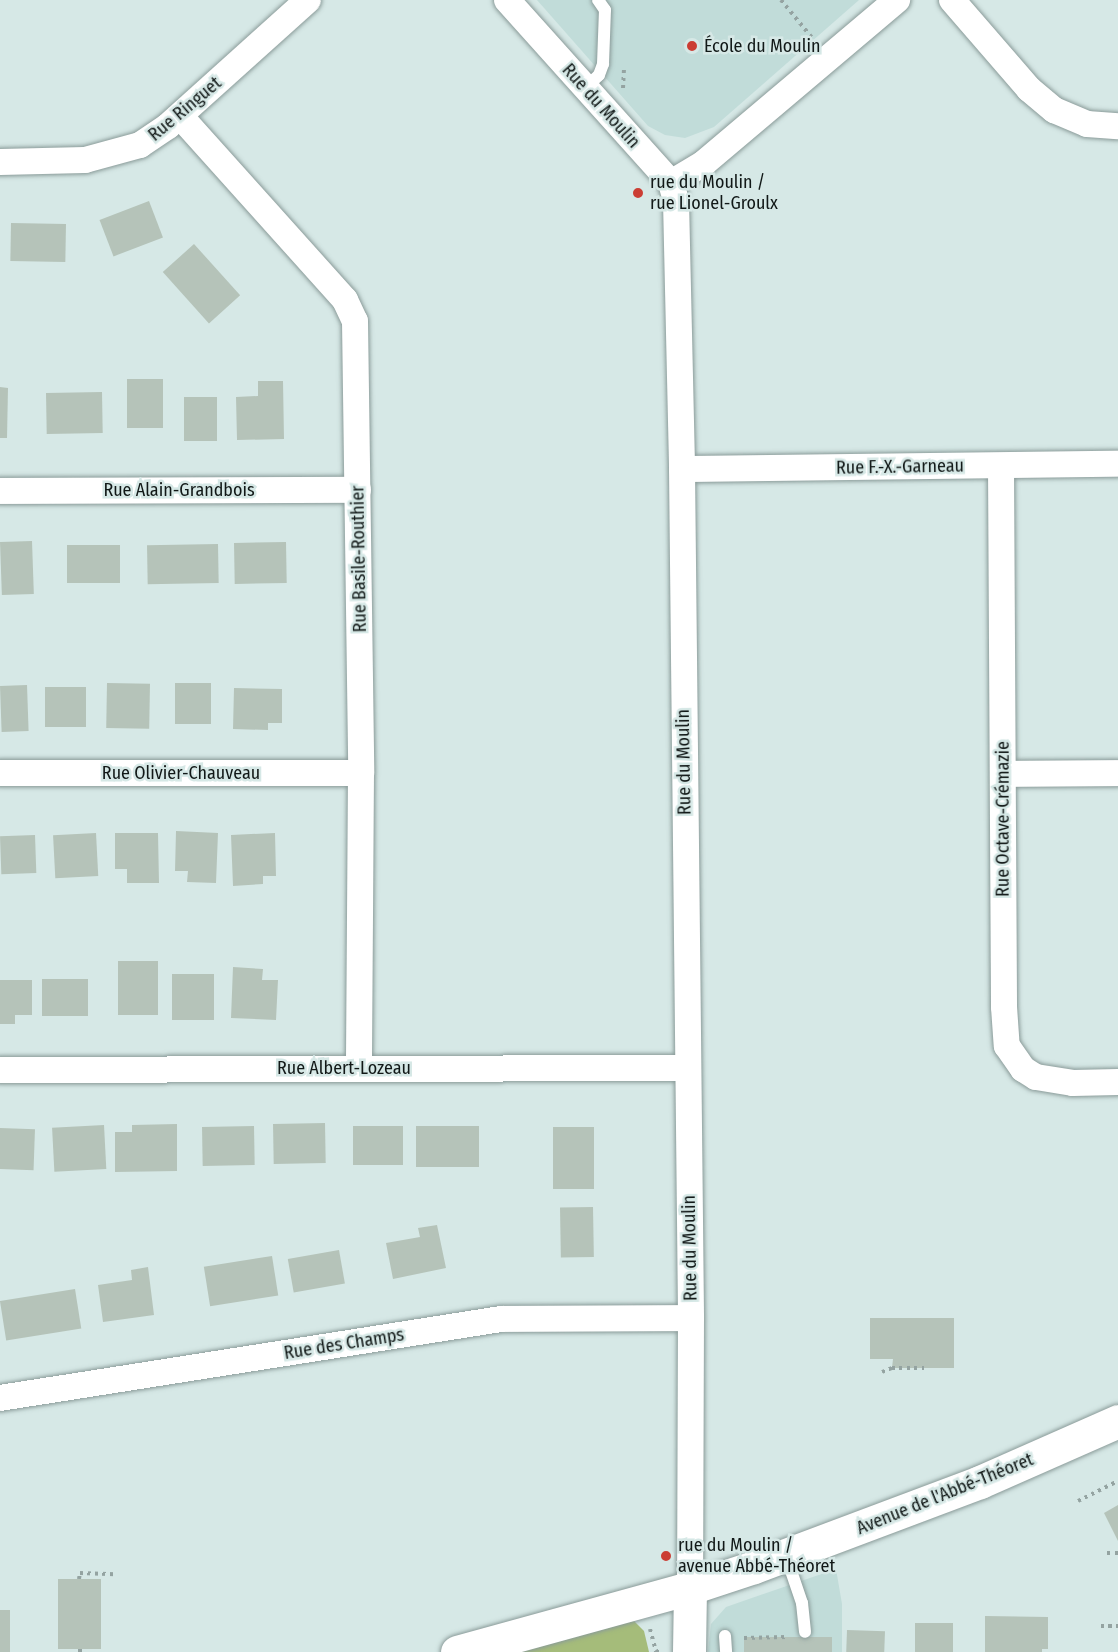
<!DOCTYPE html>
<html>
<head>
<meta charset="utf-8">
<style>
  body { margin:0 }
  #map { position:relative; width:1118px; height:1652px; overflow:hidden; background:#d6e8e6; font-family:"Fira Sans Condensed",sans-serif }
  div>[style] { position:absolute }
  [style*='--x'] { left:calc(var(--x)*1px); top:calc(var(--y)*1px); width:calc(var(--w)*1px); rotate:calc(var(--a)*1deg) }
  .built>* { inset:0; background:#c1dcd9 }
  .green>* { inset:0; background:#a5bc7a }
  .building>* { inset:0; background:#b5c3b9; transform-origin:0 0 }
  .path>* { height:4px; margin-top:-2px; transform-origin:0; background:repeating-linear-gradient(90deg,#94a3a1 0 3px,transparent 0 7.5px) }
  .roads { filter:drop-shadow(0 0 2px #8a9b99) drop-shadow(0 0 2px #8a9b99) }
  .lane>* { height:12px; margin:-6px; padding:0 6px; transform-origin:6px; border-radius:6px; background:#fff }
  .street>* { height:26px; margin:-13px; padding:0 13px; transform-origin:13px; border-radius:13px; background:#fff }
  .secondary>* { height:33px; margin:-16.5px; padding:0 16.5px; transform-origin:16.5px; border-radius:16.5px; background:#fff }
  .dots>* { width:16px; height:16px; translate:-50% -50%; box-sizing:border-box; border:3px solid #d6e8e6; border-radius:50% }
  span { translate:-50% -50%; white-space:nowrap; text-align:center; line-height:1.15; -webkit-text-stroke:5px #d6e8e6; paint-order:stroke }
  .poi-label { font-size:18px; color:#111817 }
  .left { translate:0 -50%; text-align:left }
  .street-label { font-size:18px; color:#111817 }
</style>
</head>
<body>
<div id="map">
  <div class="built">
    <div style="clip-path:polygon(537px 0,859px 0,714px 127px,685px 138px,665px 135px,648px 126px)"></div>
    <div style="clip-path:polygon(836px 1569px,842px 1604px,842px 1652px,708px 1652px,711px 1624px,726px 1607px)"></div>
  </div>
  <div class="green">
    <div style="clip-path:polygon(633px 1620px,644px 1631px,649px 1652px,519px 1652px)"></div>
  </div>
  <div class="building">
    <div style="left:149px;top:201px;width:39px;height:53px;rotate:69deg"></div>
    <div style="left:11px;top:223px;width:55px;height:38px;rotate:1deg"></div>
    <div style="left:194px;top:244px;width:69px;height:42px;rotate:48deg"></div>
    <div style="left:127px;top:379px;width:36px;height:49px"></div>
    <div style="clip-path:polygon(258px 381px,283px 381px,284px 439px,237px 440px,236px 397px,258px 396px)"></div>
    <div style="clip-path:polygon(0 387px,8px 388px,7px 438px,0 438px)"></div>
    <div style="left:102px;top:392px;width:41px;height:56px;rotate:89deg"></div>
    <div style="left:184px;top:397px;width:33px;height:44px"></div>
    <div style="left:32px;top:541px;width:53px;height:32px;rotate:88deg"></div>
    <div style="left:286px;top:542px;width:41px;height:52px;rotate:89deg"></div>
    <div style="left:218px;top:544px;width:39px;height:71px;rotate:89deg"></div>
    <div style="left:67px;top:545px;width:53px;height:38px"></div>
    <div style="left:107px;top:683px;width:43px;height:45px;rotate:1deg"></div>
    <div style="left:175px;top:683px;width:36px;height:41px"></div>
    <div style="left:27px;top:685px;width:46px;height:27px;rotate:88deg"></div>
    <div style="left:45px;top:687px;width:41px;height:40px"></div>
    <div style="clip-path:polygon(234px 688px,282px 689px,282px 723px,268px 723px,268px 730px,233px 729px)"></div>
    <div style="clip-path:polygon(176px 831px,218px 833px,216px 883px,187px 882px,188px 871px,175px 871px)"></div>
    <div style="left:96px;top:833px;width:43px;height:43px;rotate:87deg"></div>
    <div style="clip-path:polygon(115px 833px,158px 833px,159px 883px,127px 883px,127px 869px,115px 869px)"></div>
    <div style="clip-path:polygon(275px 833px,276px 876px,263px 876px,263px 884px,233px 886px,231px 835px)"></div>
    <div style="left:35px;top:835px;width:38px;height:35px;rotate:88deg"></div>
    <div style="left:118px;top:961px;width:40px;height:54px"></div>
    <div style="clip-path:polygon(233px 967px,263px 969px,262px 980px,278px 980px,276px 1020px,231px 1018px)"></div>
    <div style="left:172px;top:974px;width:42px;height:46px"></div>
    <div style="left:42px;top:979px;width:46px;height:37px"></div>
    <div style="clip-path:polygon(0 980px,32px 980px,32px 1015px,15px 1015px,15px 1024px,0 1024px)"></div>
    <div style="left:325px;top:1123px;width:40px;height:52px;rotate:89deg"></div>
    <div style="clip-path:polygon(177px 1124px,177px 1171px,115px 1172px,115px 1132px,132px 1132px,132px 1125px)"></div>
    <div style="left:104px;top:1125px;width:44px;height:52px;rotate:87deg"></div>
    <div style="left:254px;top:1126px;width:39px;height:52px;rotate:89deg"></div>
    <div style="left:353px;top:1126px;width:50px;height:39px"></div>
    <div style="left:416px;top:1126px;width:63px;height:41px"></div>
    <div style="left:553px;top:1127px;width:41px;height:62px"></div>
    <div style="left:0;top:1128px;width:35px;height:41px;rotate:2deg"></div>
    <div style="left:593px;top:1207px;width:50px;height:33px;rotate:89deg"></div>
    <div style="clip-path:polygon(437px 1225px,446px 1268px,393px 1279px,386px 1243px,420px 1237px,418px 1228px)"></div>
    <div style="left:339px;top:1250px;width:34px;height:52px;rotate:80deg"></div>
    <div style="left:272px;top:1256px;width:40px;height:69px;rotate:81deg"></div>
    <div style="clip-path:polygon(148px 1267px,154px 1315px,103px 1322px,98px 1285px,132px 1280px,131px 1270px)"></div>
    <div style="left:75px;top:1289px;width:40px;height:76px;rotate:81deg"></div>
    <div style="clip-path:polygon(870px 1318px,954px 1318px,954px 1368px,892px 1368px,893px 1359px,870px 1359px)"></div>
    <div style="clip-path:polygon(1118px 1505px,1118px 1541px,1104px 1513px)"></div>
    <div style="left:58px;top:1579px;width:43px;height:70px"></div>
    <div style="left:0;top:1610px;width:10px;height:42px"></div>
    <div style="clip-path:polygon(985px 1616px,1048px 1617px,1048px 1649px,1042px 1649px,1042px 1652px,985px 1652px)"></div>
    <div style="left:915px;top:1623px;width:38px;height:29px"></div>
    <div style="left:847px;top:1630px;width:38px;height:22px;rotate:2deg"></div>
    <div style="left:744px;top:1637px;width:88px;height:15px"></div>
  </div>
  <div class="path">
    <div style="--x:781;--y:0;--w:50;--a:50.6"></div>
    <div style="--x:623;--y:88;--w:19;--a:-87"></div>
    <div style="--x:882;--y:1372;--w:11;--a:-22"></div>
    <div style="--x:892;--y:1368;--w:32;--a:0"></div>
    <div style="--x:1078;--y:1501;--w:45;--a:-26.6"></div>
    <div style="--x:1107;--y:1553;--w:11;--a:0"></div>
    <div style="--x:79;--y:1579;--w:6;--a:-81"></div>
    <div style="--x:80;--y:1573;--w:35;--a:2"></div>
    <div style="--x:1101;--y:1626;--w:17;--a:0"></div>
    <div style="--x:650;--y:1629;--w:24;--a:75"></div>
    <div style="--x:656;--y:1652;--w:4;--a:-27"></div>
    <div style="--x:744;--y:1638;--w:43;--a:-1.3"></div>
    <div style="--x:80;--y:1649;--w:3;--a:90"></div>
  </div>
  <div class="roads">
    <div class="lane">
      <div style="--x:585;--y:88;--w:19;--a:-43"></div>
      <div style="--x:599;--y:75;--w:12;--a:-70"></div>
      <div style="--x:603;--y:64;--w:54;--a:-87.9"></div>
      <div style="--x:605;--y:10;--w:12;--a:-125"></div>
      <div style="--x:786;--y:1556;--w:50;--a:71.2"></div>
      <div style="--x:802;--y:1603;--w:29;--a:84"></div>
      <div style="--x:725;--y:1636;--w:16;--a:86"></div>
    </div>
    <div class="street">
      <div style="--x:507;--y:0;--w:246;--a:48.1"></div>
      <div style="--x:671;--y:183;--w:19;--a:74"></div>
      <div style="--x:676;--y:201;--w:268;--a:88.7"></div>
      <div style="--x:682;--y:469;--w:849;--a:89.39"></div>
      <div style="--x:691;--y:1318;--w:270;--a:90.2"></div>
      <div style="--x:952;--y:0;--w:118;--a:49.1"></div>
      <div style="--x:1029;--y:89;--w:33;--a:40"></div>
      <div style="--x:1054;--y:110;--w:36;--a:23"></div>
      <div style="--x:1087;--y:124;--w:31;--a:4"></div>
      <div style="--x:180;--y:116;--w:247;--a:48.1"></div>
      <div style="--x:345;--y:300;--w:23;--a:65"></div>
      <div style="--x:355;--y:321;--w:452;--a:89.2"></div>
      <div style="--x:361;--y:773;--w:295;--a:90.4"></div>
      <div style="--x:0;--y:162;--w:85;--a:-1.3"></div>
      <div style="--x:85;--y:160;--w:57;--a:-15.3"></div>
      <div style="--x:140;--y:145;--w:34;--a:-34"></div>
      <div style="--x:168;--y:126;--w:188;--a:-42"></div>
      <div style="--x:671;--y:183;--w:39;--a:-31"></div>
      <div style="--x:704;--y:163;--w:253;--a:-40.2"></div>
      <div style="--x:1001;--y:466;--w:541;--a:89.68"></div>
      <div style="--x:1004;--y:1007;--w:39;--a:86"></div>
      <div style="--x:1007;--y:1046;--w:28;--a:55"></div>
      <div style="--x:1023;--y:1069;--w:15;--a:32"></div>
      <div style="--x:1036;--y:1077;--w:37;--a:9"></div>
      <div style="--x:1073;--y:1083;--w:45;--a:-1.3"></div>
      <div style="--x:682;--y:469;--w:436;--a:-0.7"></div>
      <div style="--x:0;--y:491;--w:358;--a:-0.2"></div>
      <div style="--x:0;--y:773;--w:361;--a:0"></div>
      <div style="--x:1003;--y:774;--w:115;--a:-0.5"></div>
      <div style="--x:0;--y:1070;--w:687;--a:-0.17"></div>
      <div style="--x:0;--y:1398;--w:507;--a:-8.96"></div>
      <div style="--x:501;--y:1319;--w:190;--a:-0.3"></div>
    </div>
    <div class="secondary">
      <div style="--x:457;--y:1652;--w:242;--a:-15.4"></div>
      <div style="--x:690;--y:1588;--w:67;--a:-18.2"></div>
      <div style="--x:754;--y:1567;--w:241;--a:-20.6"></div>
      <div style="--x:980;--y:1482;--w:151;--a:-23.8"></div>
      <div style="--x:689;--y:1652;--w:64;--a:-89.1"></div>
    </div>
  </div>
  <div class="dots">
    <div style="left:692px;top:46px;background:#cb3d33"></div>
    <div style="left:638px;top:193px;background:#cb3d33"></div>
    <div style="left:666px;top:1556px;background:#cb3d33"></div>
  </div>
  <div class="poi-label">
    <span class="left" style="left:704px;top:46px">École du Moulin</span>
    <span class="left" style="left:650px;top:193px">rue du Moulin /<br>rue Lionel-Groulx</span>
    <span class="left" style="left:678px;top:1556px">rue du Moulin /<br>avenue Abbé-Théoret</span>
  </div>
  <div class="street-label">
    <span style="left:601px;top:106px;rotate:48deg">Rue du Moulin</span>
    <span style="left:185px;top:109px;rotate:-40deg">Rue Ringuet</span>
    <span style="left:900px;top:467px;rotate:-1deg">Rue F.-X.-Garneau</span>
    <span style="left:179px;top:490px">Rue Alain-Grandbois</span>
    <span style="left:359px;top:559px;rotate:-91deg">Rue Basile-Routhier</span>
    <span style="left:684px;top:762px;rotate:-91deg">Rue du Moulin</span>
    <span style="left:181px;top:773px">Rue Olivier-Chauveau</span>
    <span style="left:1003px;top:819px;rotate:-90deg">Rue Octave-Crémazie</span>
    <span style="left:344px;top:1068px">Rue Albert-Lozeau</span>
    <span style="left:690px;top:1248px;rotate:-91deg">Rue du Moulin</span>
    <span style="left:344px;top:1344px;rotate:-9deg">Rue des Champs</span>
    <span style="left:945px;top:1494px;rotate:-22deg">Avenue de l'Abbé-Théoret</span>
  </div>
</div>
</body>
</html>
